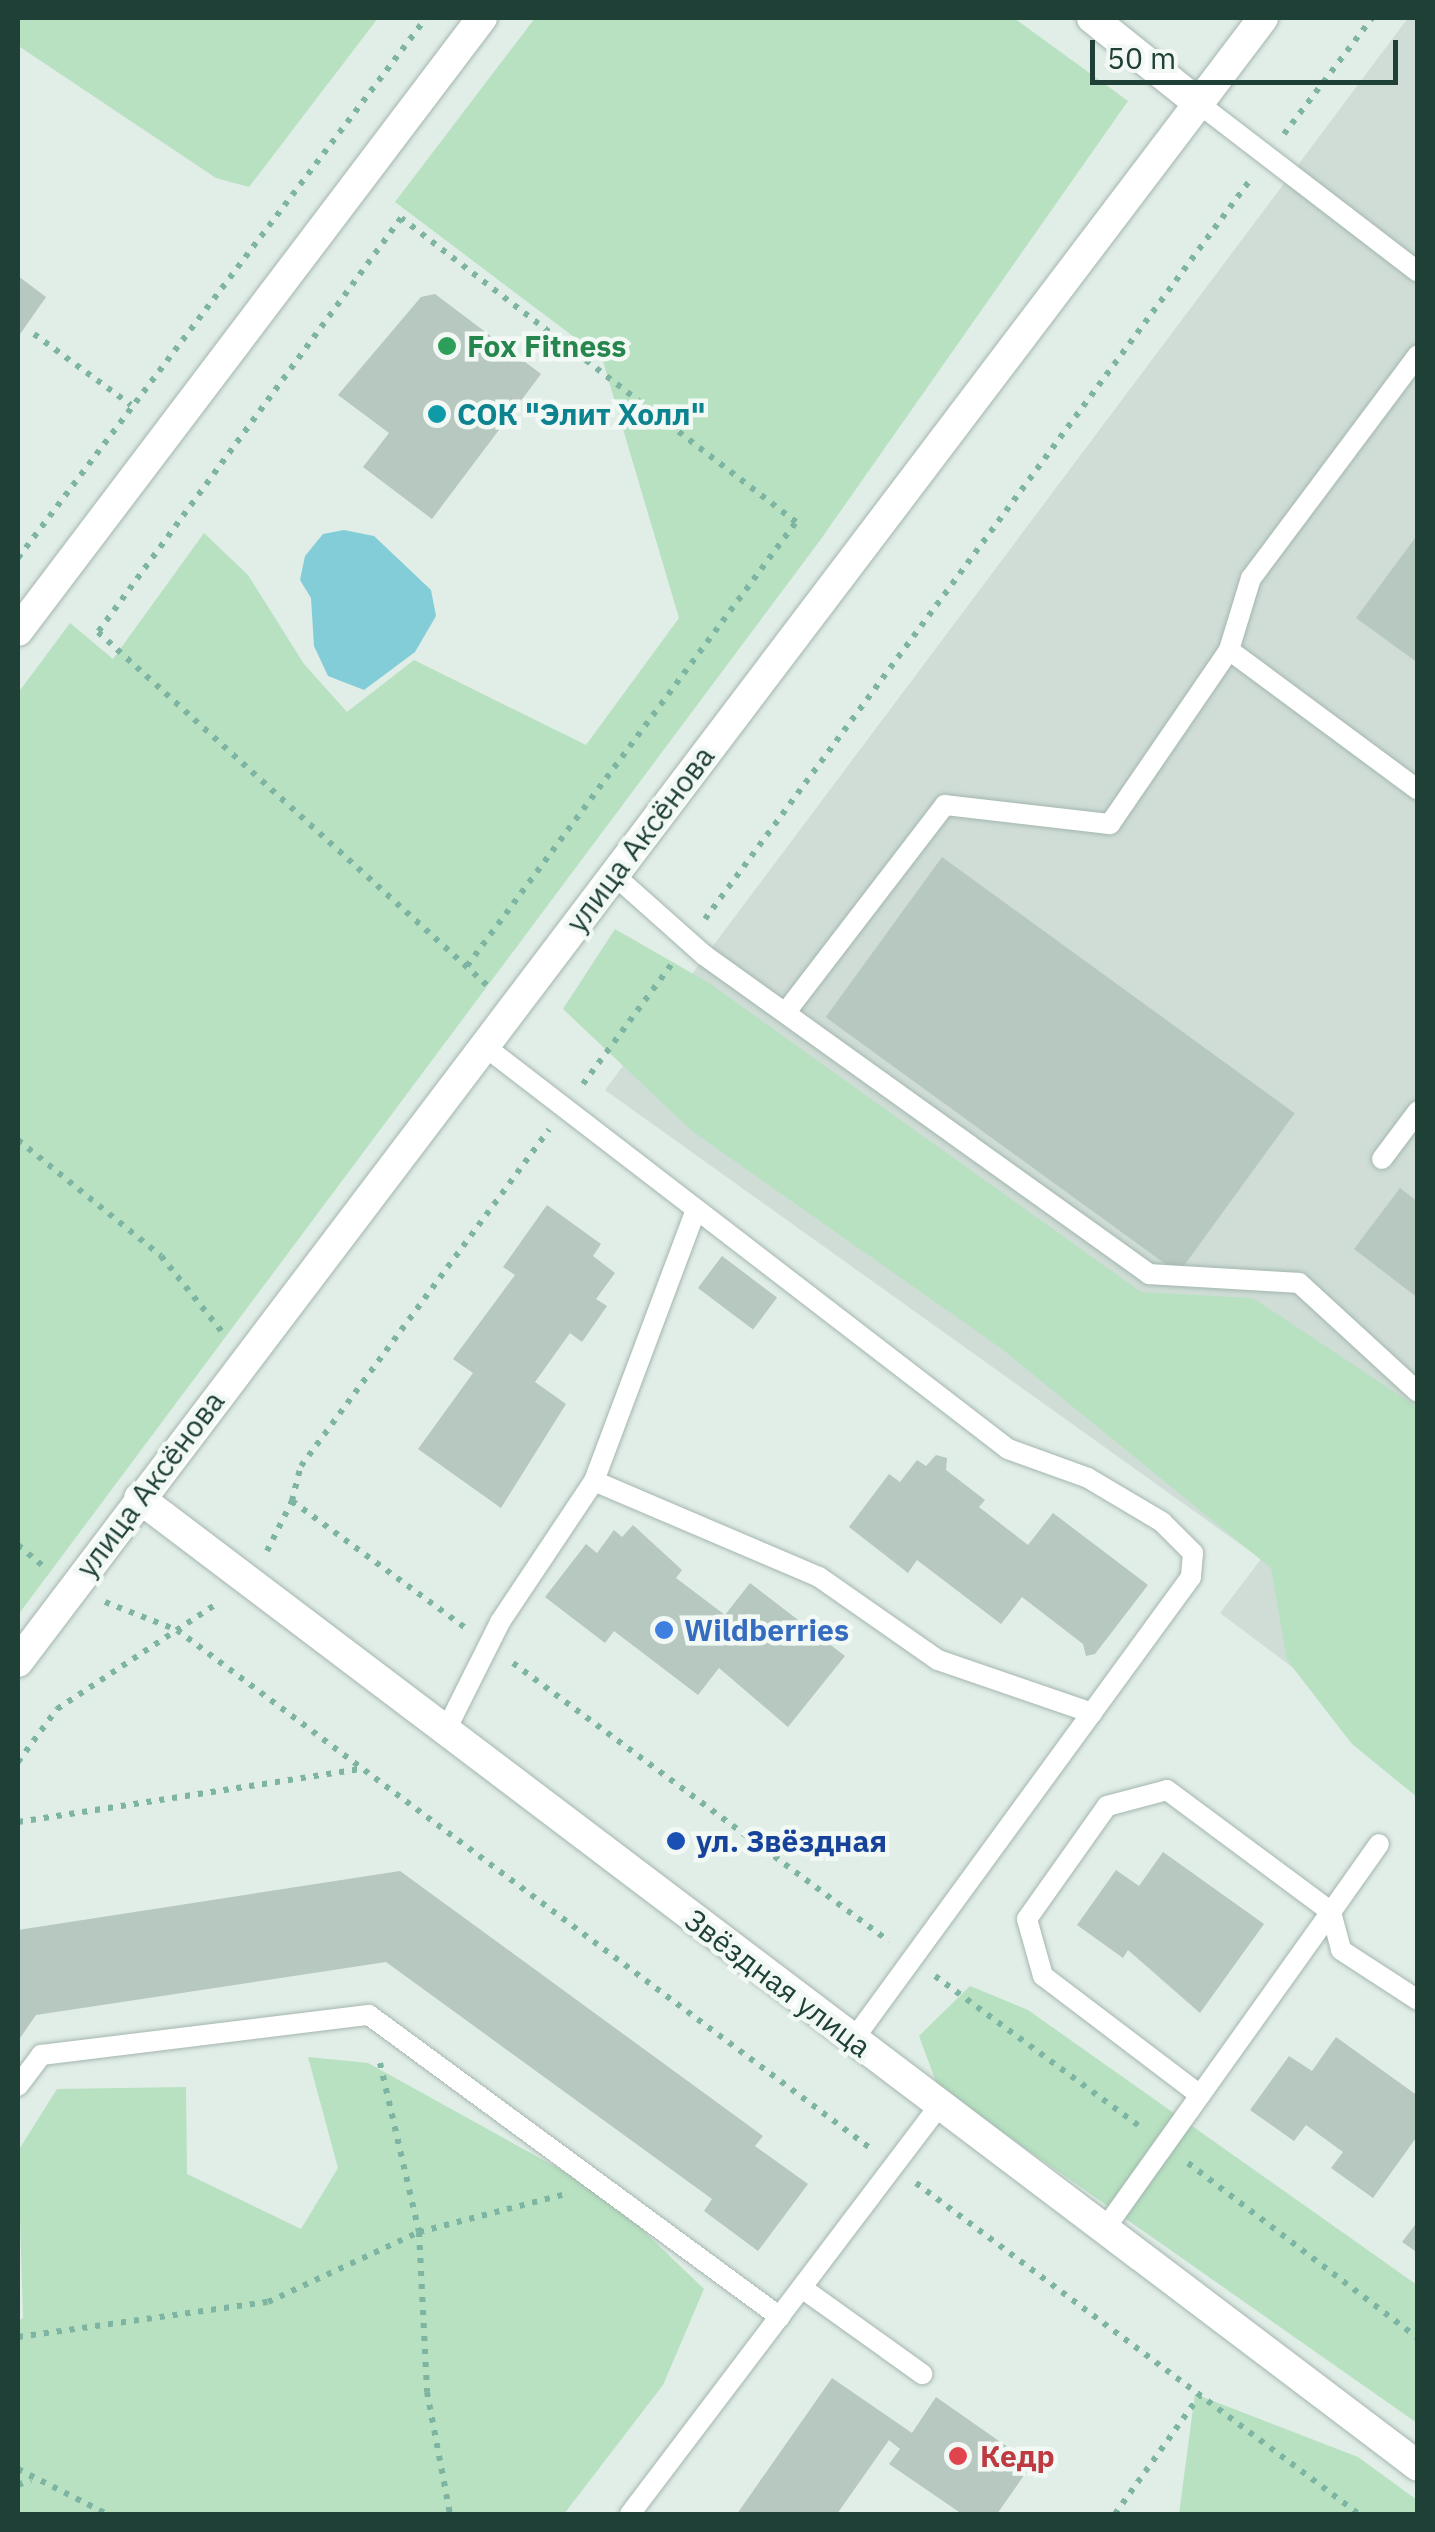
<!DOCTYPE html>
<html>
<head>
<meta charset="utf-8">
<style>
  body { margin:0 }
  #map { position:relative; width:1435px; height:2532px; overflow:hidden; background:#e1ede7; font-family:"IBM Plex Sans",sans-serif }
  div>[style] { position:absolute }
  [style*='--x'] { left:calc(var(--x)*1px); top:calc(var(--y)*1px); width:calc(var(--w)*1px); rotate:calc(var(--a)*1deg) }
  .built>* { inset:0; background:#cfddd6 }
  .green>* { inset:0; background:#b7e1c1 }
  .water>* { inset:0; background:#83cdd8 }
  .building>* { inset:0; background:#b6c8c0; transform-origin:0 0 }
  .path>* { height:6px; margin-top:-3px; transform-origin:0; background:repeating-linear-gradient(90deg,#7eb4a2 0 5px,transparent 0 13px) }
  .roads { filter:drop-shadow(0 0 2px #a3b6ae) drop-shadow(0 0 2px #a3b6ae) }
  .service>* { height:20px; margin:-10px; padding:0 10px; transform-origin:10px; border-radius:10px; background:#fff }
  .tertiary>* { height:30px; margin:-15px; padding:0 15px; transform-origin:15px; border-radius:15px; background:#fff }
  .secondary>* { height:30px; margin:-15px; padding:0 15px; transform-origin:15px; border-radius:15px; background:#fff }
  .dots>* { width:28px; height:28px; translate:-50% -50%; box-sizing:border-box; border:5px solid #f2f9f5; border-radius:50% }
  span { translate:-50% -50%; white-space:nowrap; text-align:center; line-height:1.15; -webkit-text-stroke:9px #f2f9f5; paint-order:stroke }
  .leisure-label { font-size:30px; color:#27864d; font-weight:700 }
  .left { translate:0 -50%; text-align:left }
  .culture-label { font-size:30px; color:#0d838f; font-weight:700 }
  .street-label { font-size:30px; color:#1f4036 }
  .shop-label { font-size:30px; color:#366cbe; font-weight:700 }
  .transit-label { font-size:30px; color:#164399; font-weight:700 }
  .health-label { font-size:30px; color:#be3a42; font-weight:700 }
  .frame { position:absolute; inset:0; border:20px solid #1f4036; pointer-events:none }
  .scale { position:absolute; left:1090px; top:40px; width:308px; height:45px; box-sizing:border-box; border:5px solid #1f4036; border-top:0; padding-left:12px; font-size:30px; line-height:35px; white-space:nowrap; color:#1f4036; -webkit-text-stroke:8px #f2f9f5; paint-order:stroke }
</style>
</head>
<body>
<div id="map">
  <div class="built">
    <div style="clip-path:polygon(1408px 18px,1417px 18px,1417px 1761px,1220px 1613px,1261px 1559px,605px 1090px)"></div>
  </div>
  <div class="green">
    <div style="clip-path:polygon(18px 18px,378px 18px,249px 187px,216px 178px,20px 47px)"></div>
    <div style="clip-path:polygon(535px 18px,1014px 18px,1128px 101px,821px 539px,18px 1615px,18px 693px,70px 623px,113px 659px,204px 533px,248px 575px,304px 664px,347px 712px,414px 660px,586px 745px,679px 618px,602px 358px,395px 202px)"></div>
    <div style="clip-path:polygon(615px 929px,709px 983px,1141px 1292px,1253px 1298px,1417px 1407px,1417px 1797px,1352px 1744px,1287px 1660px,1271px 1568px,1002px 1349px,692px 1131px,563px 1009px)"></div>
    <div style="clip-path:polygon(970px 1986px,1028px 2010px,1417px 2285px,1417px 2423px,938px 2087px,919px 2036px)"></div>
    <div style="clip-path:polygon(308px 2057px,368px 2063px,605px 2194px,704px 2289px,663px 2385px,564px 2514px,18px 2514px,18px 2321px,23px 2318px,18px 2151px,57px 2089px,186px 2087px,187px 2174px,301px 2229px,338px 2168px)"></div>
    <div style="clip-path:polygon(1195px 2394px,1358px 2457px,1417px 2500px,1417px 2514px,1179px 2514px)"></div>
  </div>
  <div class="water">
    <div style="clip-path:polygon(344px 530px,374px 536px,431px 590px,436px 616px,415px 652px,364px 690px,328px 676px,314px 646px,311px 598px,300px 580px,305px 556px,323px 534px)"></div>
  </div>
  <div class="building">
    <div style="clip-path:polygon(18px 276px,46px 297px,18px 337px)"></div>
    <div style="clip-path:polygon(435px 294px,541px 374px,432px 519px,363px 467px,389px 433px,338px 395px,421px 297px)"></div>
    <div style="clip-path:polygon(1418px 534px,1418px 663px,1356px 618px)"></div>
    <div style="left:942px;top:857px;width:436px;height:198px;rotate:36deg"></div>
    <div style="clip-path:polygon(1400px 1188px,1418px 1202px,1418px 1298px,1354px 1249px)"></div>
    <div style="clip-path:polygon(547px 1205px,601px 1244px,593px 1256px,615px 1273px,596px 1299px,607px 1306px,582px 1342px,570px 1333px,535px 1382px,566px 1404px,501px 1508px,418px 1449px,473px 1373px,453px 1359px,515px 1275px,503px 1267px)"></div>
    <div style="left:722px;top:1256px;width:69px;height:40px;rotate:37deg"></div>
    <div style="clip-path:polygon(936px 1455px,947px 1458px,946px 1470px,985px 1500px,979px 1507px,1028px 1545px,1053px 1513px,1148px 1585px,1095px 1654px,1086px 1656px,1083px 1644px,1022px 1597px,1001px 1624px,917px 1560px,908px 1573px,849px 1527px,889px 1474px,900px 1482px,917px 1460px,926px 1466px)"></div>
    <div style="clip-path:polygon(633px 1525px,682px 1570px,676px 1578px,725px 1615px,750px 1583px,845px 1656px,788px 1727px,719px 1668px,698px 1695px,614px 1631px,605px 1643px,545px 1597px,586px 1544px,597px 1553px,614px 1530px,622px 1537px)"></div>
    <div style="clip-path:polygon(1163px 1852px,1264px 1924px,1200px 2013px,1128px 1950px,1123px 1958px,1077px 1925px,1116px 1870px,1139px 1886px)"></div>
    <div style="clip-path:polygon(400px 1871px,763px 2136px,755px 2146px,808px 2184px,758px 2251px,704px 2211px,712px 2199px,386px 1962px,36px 2015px,18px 2041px,18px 1930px)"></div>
    <div style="clip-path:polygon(1336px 2037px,1418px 2096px,1418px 2135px,1373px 2198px,1331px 2168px,1343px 2152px,1306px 2125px,1294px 2141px,1250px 2110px,1289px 2056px,1312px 2071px)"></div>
    <div style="clip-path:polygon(1418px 2221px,1418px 2253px,1402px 2242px)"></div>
    <div style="clip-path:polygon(832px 2378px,912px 2433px,936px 2397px,1032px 2464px,997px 2514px,962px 2514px,889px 2464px,900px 2449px,889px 2440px,837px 2514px,737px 2514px)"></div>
  </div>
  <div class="path">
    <div style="--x:1284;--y:134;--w:146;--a:-52.8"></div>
    <div style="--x:34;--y:334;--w:120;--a:36.2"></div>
    <div style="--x:18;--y:558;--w:677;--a:-52.93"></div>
    <div style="--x:705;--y:919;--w:918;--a:-53.59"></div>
    <div style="--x:467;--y:966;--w:553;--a:-53.46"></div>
    <div style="--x:796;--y:522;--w:498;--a:-142.4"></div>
    <div style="--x:401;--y:218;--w:513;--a:126.2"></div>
    <div style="--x:98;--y:632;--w:528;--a:42.24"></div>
    <div style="--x:583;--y:1084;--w:148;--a:-53.5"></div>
    <div style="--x:18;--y:1140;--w:184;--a:39"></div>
    <div style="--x:161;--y:1256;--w:99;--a:51.2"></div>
    <div style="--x:292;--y:1501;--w:36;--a:-76"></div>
    <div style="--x:301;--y:1466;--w:418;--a:-53.6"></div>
    <div style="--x:18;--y:1545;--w:38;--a:40"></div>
    <div style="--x:267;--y:1551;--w:56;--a:-63.4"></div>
    <div style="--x:292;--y:1501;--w:217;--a:36.2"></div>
    <div style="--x:105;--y:1602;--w:77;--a:21.3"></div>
    <div style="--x:177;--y:1630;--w:865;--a:36.78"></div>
    <div style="--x:513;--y:1663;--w:468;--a:36.5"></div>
    <div style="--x:18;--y:1762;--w:66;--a:-53.7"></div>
    <div style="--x:57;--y:1709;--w:194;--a:-33.4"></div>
    <div style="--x:18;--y:1822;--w:348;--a:-8.8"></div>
    <div style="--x:935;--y:1976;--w:257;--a:36.3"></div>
    <div style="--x:380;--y:2063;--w:173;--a:77"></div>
    <div style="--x:419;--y:2232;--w:160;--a:87.1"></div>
    <div style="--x:427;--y:2392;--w:124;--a:79.3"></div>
    <div style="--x:1188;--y:2163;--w:289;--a:37.3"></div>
    <div style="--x:916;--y:2183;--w:553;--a:36.77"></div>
    <div style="--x:18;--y:2337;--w:252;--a:-8"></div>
    <div style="--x:268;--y:2302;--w:166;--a:-24.9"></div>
    <div style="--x:419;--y:2232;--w:148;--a:-14.5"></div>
    <div style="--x:18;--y:2469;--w:100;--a:26.8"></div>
    <div style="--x:18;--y:2485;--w:14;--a:-21"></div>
    <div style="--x:1115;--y:2514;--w:146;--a:-54.5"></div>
  </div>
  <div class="roads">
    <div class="service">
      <div style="--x:1198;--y:103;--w:277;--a:37.5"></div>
      <div style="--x:1418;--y:355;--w:279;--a:126.8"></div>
      <div style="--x:1251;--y:578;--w:75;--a:107"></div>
      <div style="--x:1229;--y:650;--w:235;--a:36.5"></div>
      <div style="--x:613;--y:874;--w:122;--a:41.7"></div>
      <div style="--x:704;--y:955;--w:548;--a:35.63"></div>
      <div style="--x:1149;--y:1274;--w:150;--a:3.4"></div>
      <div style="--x:1299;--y:1283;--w:161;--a:42.5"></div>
      <div style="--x:786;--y:1012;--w:261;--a:-52.5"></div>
      <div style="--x:945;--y:805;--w:166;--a:6.6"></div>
      <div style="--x:1110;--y:824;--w:211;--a:-55.6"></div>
      <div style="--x:483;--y:1045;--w:662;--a:37.58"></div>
      <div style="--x:1008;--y:1449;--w:85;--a:19.9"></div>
      <div style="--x:1088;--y:1478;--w:86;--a:30.7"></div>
      <div style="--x:1162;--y:1522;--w:44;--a:45"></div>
      <div style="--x:1193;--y:1553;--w:24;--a:95"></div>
      <div style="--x:1191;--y:1577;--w:573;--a:126.13"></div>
      <div style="--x:1382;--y:1159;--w:60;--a:-53.1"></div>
      <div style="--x:594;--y:1481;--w:290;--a:-69.4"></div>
      <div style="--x:446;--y:1730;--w:121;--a:-63.4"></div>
      <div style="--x:500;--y:1622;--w:169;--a:-56.3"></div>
      <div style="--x:594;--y:1481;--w:245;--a:23.1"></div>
      <div style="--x:819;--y:1577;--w:145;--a:34.9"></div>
      <div style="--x:938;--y:1660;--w:163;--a:19"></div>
      <div style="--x:18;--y:2086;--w:39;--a:-53"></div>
      <div style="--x:41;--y:2055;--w:330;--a:-7"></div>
      <div style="--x:369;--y:2015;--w:510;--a:36.31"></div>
      <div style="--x:1200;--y:2095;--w:197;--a:-142.8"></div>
      <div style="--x:1043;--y:1976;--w:59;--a:-105.7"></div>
      <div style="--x:1027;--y:1919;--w:138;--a:-54.7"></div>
      <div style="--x:1107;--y:1806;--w:62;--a:-14.9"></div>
      <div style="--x:1167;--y:1790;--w:204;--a:36.6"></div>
      <div style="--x:1331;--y:1912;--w:83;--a:-54.8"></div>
      <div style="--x:1104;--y:2230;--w:391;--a:-54.5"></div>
      <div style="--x:1331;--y:1912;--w:39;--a:75"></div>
      <div style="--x:1341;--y:1950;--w:92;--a:33"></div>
      <div style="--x:802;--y:2288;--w:148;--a:35.6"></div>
      <div style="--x:630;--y:2514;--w:512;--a:-52.86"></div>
    </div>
    <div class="tertiary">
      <div style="--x:1092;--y:18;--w:136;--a:38.7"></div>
      <div style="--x:139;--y:1498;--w:1604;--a:37.12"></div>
      <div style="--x:18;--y:1662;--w:2062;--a:-52.86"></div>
    </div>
    <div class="secondary">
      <div style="--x:18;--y:631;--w:769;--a:-52.88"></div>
    </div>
  </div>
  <div class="dots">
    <div style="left:447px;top:346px;background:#2e9e5b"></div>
    <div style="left:437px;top:414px;background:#0f9aa8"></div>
    <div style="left:664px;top:1630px;background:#3f7fe0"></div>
    <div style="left:676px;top:1841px;background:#1a4fb4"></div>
    <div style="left:958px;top:2456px;background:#e0444e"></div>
  </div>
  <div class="leisure-label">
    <span class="left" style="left:467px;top:346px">Fox Fitness</span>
  </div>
  <div class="culture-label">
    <span class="left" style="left:457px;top:414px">СОК "Элит Холл"</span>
  </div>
  <div class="street-label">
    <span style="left:640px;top:839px;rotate:-53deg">улица Аксёнова</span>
    <span style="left:150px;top:1484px;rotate:-53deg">улица Аксёнова</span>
    <span style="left:778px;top:1983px;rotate:37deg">Звёздная улица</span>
  </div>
  <div class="shop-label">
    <span class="left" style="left:684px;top:1630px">Wildberries</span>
  </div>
  <div class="transit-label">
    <span class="left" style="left:696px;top:1841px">ул. Звёздная</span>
  </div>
  <div class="health-label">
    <span class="left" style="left:980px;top:2456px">Кедр</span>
  </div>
  <div class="frame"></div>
  <div class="scale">50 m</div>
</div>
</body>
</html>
